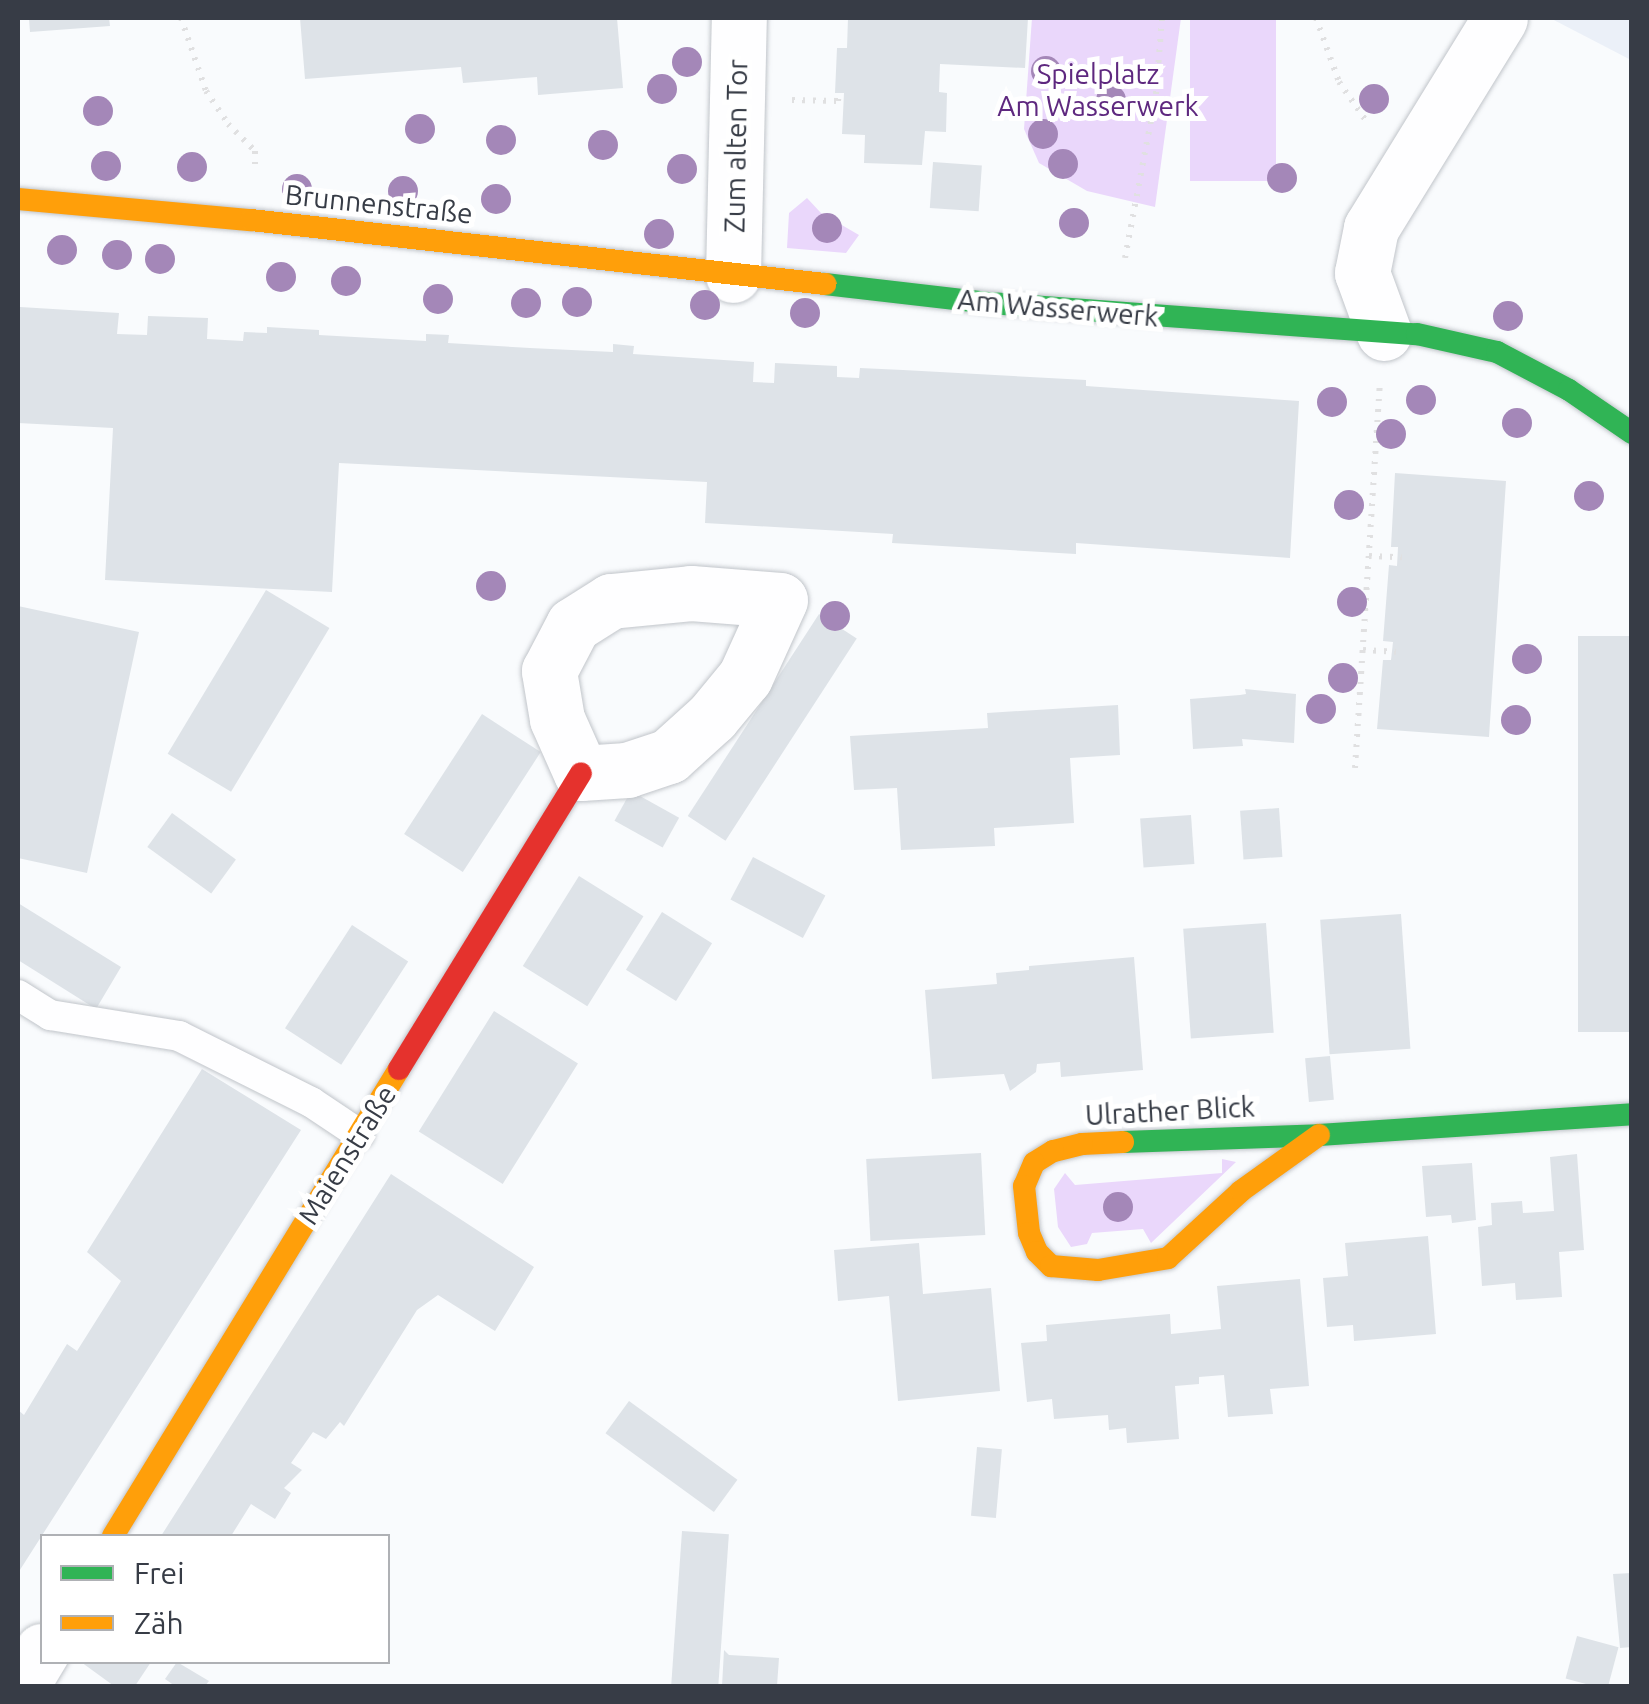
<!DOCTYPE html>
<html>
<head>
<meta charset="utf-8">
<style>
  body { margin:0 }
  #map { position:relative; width:1649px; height:1704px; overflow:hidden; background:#f9fbfd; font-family:Ubuntu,sans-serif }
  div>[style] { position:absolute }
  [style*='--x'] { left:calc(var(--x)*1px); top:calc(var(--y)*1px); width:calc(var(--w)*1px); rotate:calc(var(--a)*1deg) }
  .built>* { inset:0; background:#ebf0f8 }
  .green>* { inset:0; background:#ead7fb; transform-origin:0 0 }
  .building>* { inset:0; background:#dee3e8; transform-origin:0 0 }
  .path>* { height:6px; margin-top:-3px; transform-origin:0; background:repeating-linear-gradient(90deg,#e0e0e1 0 2.5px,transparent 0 10.5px) }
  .roads { filter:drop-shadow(0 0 2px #c1c5ca) drop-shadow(0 0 2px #c1c5ca) }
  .lane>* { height:30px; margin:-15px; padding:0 15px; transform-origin:15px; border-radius:15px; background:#fefeff }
  .street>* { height:55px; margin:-27.5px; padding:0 27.5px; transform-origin:27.5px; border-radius:27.5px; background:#fefeff }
  .fast>* { height:22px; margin:-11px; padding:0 11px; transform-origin:11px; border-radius:11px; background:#30b455 }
  .slow>* { height:22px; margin:-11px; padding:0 11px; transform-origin:11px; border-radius:11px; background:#ff9f0a }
  .jam>* { height:22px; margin:-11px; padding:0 11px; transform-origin:11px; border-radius:11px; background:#e5322d }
  .trees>* { width:30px; height:30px; margin:-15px; border-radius:50%; background:#a487b8 }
  span { translate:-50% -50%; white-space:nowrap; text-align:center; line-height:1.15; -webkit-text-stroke:10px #fff; paint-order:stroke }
  .park-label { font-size:28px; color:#5e287f }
  .street-label { font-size:28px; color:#373c46 }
  .frame { position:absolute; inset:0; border:20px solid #373c46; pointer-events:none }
  .legend { position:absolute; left:40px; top:1534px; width:350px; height:130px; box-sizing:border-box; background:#fff; border:2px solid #afb1b5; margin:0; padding:12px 18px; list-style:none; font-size:30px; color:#373c46 }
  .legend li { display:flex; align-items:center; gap:20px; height:50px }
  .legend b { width:50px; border:2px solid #afb1b5 }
</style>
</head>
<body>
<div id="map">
  <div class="built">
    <div style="clip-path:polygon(1550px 18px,1631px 18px,1631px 60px)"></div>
  </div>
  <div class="green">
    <div style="clip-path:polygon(1032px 18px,1181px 18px,1155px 207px,1087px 191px,1039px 163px,1024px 129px)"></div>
    <div style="left:1190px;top:18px;width:86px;height:163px"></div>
    <div style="clip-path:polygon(807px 198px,821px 213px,859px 235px,846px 253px,787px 248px,789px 213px)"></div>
    <div style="clip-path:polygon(1222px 1159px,1236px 1162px,1151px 1243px,1143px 1229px,1092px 1233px,1087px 1244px,1071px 1247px,1058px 1227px,1054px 1189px,1065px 1173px,1075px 1185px,1222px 1173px)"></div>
  </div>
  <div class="building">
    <div style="clip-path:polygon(29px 18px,109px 18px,110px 26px,30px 32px)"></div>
    <div style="clip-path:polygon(300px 18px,617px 18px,623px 88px,538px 95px,537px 77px,463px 83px,461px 67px,305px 79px)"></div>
    <div style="clip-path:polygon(848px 18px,1028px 18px,1025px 68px,940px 64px,939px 92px,947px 93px,946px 132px,925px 131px,922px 165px,864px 163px,865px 135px,842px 134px,844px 93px,835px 93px,837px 48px,847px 48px)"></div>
    <div style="left:933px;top:162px;width:49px;height:46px;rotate:4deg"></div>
    <div style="clip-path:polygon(20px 307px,119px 313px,117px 334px,147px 335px,148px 316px,208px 318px,207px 339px,243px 341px,244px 332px,267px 333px,267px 327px,319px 330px,319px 335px,426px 341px,426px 334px,449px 335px,448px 343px,530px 348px,613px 352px,613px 344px,634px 346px,633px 354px,754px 362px,753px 382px,774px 383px,775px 363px,837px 366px,837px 377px,859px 378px,860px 368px,903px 370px,1086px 380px,1086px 386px,1299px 401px,1290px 558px,1076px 543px,1076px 554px,892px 543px,893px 534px,705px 523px,707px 482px,339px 463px,332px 592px,105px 580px,113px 428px,18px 423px)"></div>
    <div style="clip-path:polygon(1395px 473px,1506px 481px,1489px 737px,1377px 729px,1383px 660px,1391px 660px,1393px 642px,1383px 641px,1389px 565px,1397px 566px,1398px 547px,1391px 547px)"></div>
    <div style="left:266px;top:590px;width:74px;height:191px;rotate:31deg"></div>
    <div style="clip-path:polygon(18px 606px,139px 632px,87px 873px,18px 858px)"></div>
    <div style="left:819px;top:614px;width:45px;height:241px;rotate:33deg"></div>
    <div style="left:1632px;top:636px;width:396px;height:54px;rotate:90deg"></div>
    <div style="clip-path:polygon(1245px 689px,1296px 694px,1294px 743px,1242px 739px,1243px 746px,1193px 749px,1190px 699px,1240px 695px,1246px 694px)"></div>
    <div style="clip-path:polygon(1118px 705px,1120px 755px,1070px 758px,1074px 823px,994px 828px,995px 846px,901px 850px,897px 788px,854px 790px,850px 736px,988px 728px,987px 713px)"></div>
    <div style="left:482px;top:714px;width:70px;height:143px;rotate:33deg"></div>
    <div style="left:631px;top:791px;width:55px;height:34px;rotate:29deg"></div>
    <div style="left:1279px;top:808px;width:49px;height:39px;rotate:86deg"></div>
    <div style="left:172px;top:813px;width:79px;height:42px;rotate:36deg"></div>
    <div style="left:1191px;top:815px;width:49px;height:51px;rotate:86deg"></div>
    <div style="left:753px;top:857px;width:82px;height:48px;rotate:28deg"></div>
    <div style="left:579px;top:876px;width:76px;height:106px;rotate:32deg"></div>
    <div style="clip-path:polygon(18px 903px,121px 967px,96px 1009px,18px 960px)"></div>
    <div style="left:662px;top:912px;width:59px;height:68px;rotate:32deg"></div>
    <div style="left:1401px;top:914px;width:135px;height:81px;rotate:86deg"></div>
    <div style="left:1266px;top:923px;width:110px;height:83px;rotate:86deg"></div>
    <div style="left:352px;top:925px;width:67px;height:123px;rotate:33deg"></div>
    <div style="clip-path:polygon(1134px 957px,1143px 1070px,1061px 1077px,1060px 1062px,1037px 1064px,1036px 1072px,1010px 1091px,1004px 1074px,932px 1079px,925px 990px,997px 984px,996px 973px,1029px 970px,1029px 966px)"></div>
    <div style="left:494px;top:1011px;width:99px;height:142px;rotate:32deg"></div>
    <div style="left:1330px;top:1056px;width:44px;height:25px;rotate:85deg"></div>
    <div style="clip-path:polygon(202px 1069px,301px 1130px,18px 1573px,18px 1410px,24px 1415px,67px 1344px,77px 1351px,121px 1281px,87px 1252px)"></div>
    <div style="left:981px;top:1153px;width:82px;height:115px;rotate:87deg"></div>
    <div style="clip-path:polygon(1577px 1154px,1584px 1250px,1559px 1252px,1562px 1297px,1516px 1300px,1515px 1283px,1482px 1286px,1478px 1227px,1492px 1225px,1491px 1203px,1522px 1201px,1523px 1213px,1554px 1211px,1550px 1157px)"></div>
    <div style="clip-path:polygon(1472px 1163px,1476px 1220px,1452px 1223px,1451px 1215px,1426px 1217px,1422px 1166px)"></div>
    <div style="clip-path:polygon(391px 1174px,534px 1267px,495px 1331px,438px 1295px,417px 1310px,344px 1426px,340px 1422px,326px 1439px,313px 1432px,291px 1463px,302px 1470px,284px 1488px,291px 1493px,275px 1519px,251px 1504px,231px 1536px,161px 1536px)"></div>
    <div style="clip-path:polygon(1428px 1236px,1436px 1334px,1354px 1341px,1353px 1325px,1327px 1327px,1323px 1278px,1348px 1276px,1345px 1243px)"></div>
    <div style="clip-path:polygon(919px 1243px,923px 1294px,991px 1288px,1000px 1391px,898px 1401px,889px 1296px,838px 1301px,834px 1250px)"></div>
    <div style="clip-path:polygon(1300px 1279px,1309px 1386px,1270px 1389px,1273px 1414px,1228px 1417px,1224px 1375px,1199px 1377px,1199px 1384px,1175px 1386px,1179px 1439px,1127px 1443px,1126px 1428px,1109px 1430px,1108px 1415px,1054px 1419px,1052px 1399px,1027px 1402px,1021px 1343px,1047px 1341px,1046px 1325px,1170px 1314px,1171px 1334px,1221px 1329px,1217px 1286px)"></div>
    <div style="left:629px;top:1401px;width:134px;height:40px;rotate:36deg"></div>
    <div style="left:977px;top:1447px;width:25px;height:69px;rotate:5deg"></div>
    <div style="left:682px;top:1531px;width:47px;height:155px;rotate:4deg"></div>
    <div style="clip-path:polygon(1632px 1573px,1632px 1647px,1620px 1648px,1613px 1574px)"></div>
    <div style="left:1577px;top:1636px;width:43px;height:44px;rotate:15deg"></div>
    <div style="clip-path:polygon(724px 1650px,729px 1655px,779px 1658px,777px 1686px,722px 1686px)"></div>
    <div style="clip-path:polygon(81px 1662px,151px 1662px,135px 1686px,114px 1686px)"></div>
    <div style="clip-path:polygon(177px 1662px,209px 1681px,205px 1686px,175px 1686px,165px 1679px)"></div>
  </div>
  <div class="path">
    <div style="--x:181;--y:18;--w:77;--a:71.1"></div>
    <div style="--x:206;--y:91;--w:40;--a:56"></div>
    <div style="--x:228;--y:124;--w:38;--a:45"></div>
    <div style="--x:255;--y:151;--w:13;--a:90"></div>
    <div style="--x:1316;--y:18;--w:68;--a:70.2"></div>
    <div style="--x:1339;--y:82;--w:52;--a:55.1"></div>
    <div style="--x:792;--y:100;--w:46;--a:1.2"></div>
    <div style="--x:838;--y:101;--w:8;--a:-83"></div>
    <div style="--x:1125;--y:258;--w:167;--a:-79.3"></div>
    <div style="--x:1156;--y:94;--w:76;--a:-85.5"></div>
    <div style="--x:1369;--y:556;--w:33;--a:2"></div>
    <div style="--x:1363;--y:650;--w:33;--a:3"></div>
    <div style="--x:1355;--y:768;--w:383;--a:-86.3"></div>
  </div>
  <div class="roads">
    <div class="lane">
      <div style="--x:18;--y:995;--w:38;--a:32"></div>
      <div style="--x:50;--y:1015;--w:131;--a:9.2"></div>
      <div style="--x:179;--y:1036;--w:148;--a:26.6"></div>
      <div style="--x:311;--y:1102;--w:58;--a:33.7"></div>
    </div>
    <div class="street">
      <div style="--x:733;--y:275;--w:257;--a:-88.7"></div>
      <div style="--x:1384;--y:333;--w:64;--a:-110.1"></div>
      <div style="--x:1362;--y:273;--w:46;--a:-78.7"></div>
      <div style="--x:1371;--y:228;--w:246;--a:-58.4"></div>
      <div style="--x:691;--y:593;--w:89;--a:4.5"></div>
      <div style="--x:780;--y:600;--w:85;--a:114.4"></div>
      <div style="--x:745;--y:677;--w:52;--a:129.5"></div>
      <div style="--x:712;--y:717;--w:58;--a:137.8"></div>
      <div style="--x:669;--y:756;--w:44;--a:161.6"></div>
      <div style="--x:627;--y:770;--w:46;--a:176.3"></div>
      <div style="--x:581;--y:773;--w:59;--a:-114"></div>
      <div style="--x:557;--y:719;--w:49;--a:-99.5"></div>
      <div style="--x:549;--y:671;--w:52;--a:-62.4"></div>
      <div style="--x:573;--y:625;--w:45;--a:-32.3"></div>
      <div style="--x:611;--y:601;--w:80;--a:-5.7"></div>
      <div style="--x:21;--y:1686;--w:41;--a:-59"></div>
    </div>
    <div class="fast">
      <div style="--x:825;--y:284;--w:166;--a:6.6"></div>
      <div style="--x:990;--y:303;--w:428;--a:4.2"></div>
      <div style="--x:1417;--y:334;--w:82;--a:12.7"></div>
      <div style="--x:1497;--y:352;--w:81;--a:27.8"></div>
      <div style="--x:1569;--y:390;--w:76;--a:34.3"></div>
      <div style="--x:1123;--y:1142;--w:196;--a:-2"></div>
      <div style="--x:1319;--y:1135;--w:314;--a:-3.8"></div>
    </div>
    <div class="slow">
      <div style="--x:18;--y:199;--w:234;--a:5.2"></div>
      <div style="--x:251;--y:220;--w:578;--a:6.36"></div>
      <div style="--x:1123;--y:1142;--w:41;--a:177.2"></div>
      <div style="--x:1082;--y:1144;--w:30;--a:166"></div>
      <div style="--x:1053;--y:1151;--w:22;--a:148"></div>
      <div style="--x:1034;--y:1163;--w:25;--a:113"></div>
      <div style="--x:1024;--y:1186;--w:47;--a:83.9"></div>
      <div style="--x:1029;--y:1233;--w:21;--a:67"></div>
      <div style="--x:1037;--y:1252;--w:20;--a:45"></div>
      <div style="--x:1051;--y:1266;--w:47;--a:4.9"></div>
      <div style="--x:1098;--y:1270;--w:71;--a:-9.7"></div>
      <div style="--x:1168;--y:1258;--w:99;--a:-42.5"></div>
      <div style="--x:1241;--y:1191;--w:96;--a:-35.7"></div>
      <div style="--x:113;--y:1536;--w:548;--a:-58.52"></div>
    </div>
    <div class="jam">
      <div style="--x:399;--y:1069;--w:347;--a:-58.4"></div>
    </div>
  </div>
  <div class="trees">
    <div style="left:687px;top:62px"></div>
    <div style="left:1046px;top:71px"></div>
    <div style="left:662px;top:89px"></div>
    <div style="left:1374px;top:99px"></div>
    <div style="left:1111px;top:100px"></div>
    <div style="left:98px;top:111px"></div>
    <div style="left:420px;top:129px"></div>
    <div style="left:1043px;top:134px"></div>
    <div style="left:501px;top:140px"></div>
    <div style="left:603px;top:145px"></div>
    <div style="left:1063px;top:164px"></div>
    <div style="left:106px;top:166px"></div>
    <div style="left:192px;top:167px"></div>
    <div style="left:682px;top:169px"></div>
    <div style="left:1282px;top:178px"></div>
    <div style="left:297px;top:189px"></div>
    <div style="left:403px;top:191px"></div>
    <div style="left:496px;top:199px"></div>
    <div style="left:1074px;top:223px"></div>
    <div style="left:827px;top:228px"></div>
    <div style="left:659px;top:234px"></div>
    <div style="left:62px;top:250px"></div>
    <div style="left:117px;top:255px"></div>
    <div style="left:160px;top:259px"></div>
    <div style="left:281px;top:277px"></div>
    <div style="left:346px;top:281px"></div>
    <div style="left:438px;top:299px"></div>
    <div style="left:577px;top:302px"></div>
    <div style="left:526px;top:303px"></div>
    <div style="left:705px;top:305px"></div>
    <div style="left:805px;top:313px"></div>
    <div style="left:1508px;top:316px"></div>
    <div style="left:1421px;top:400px"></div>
    <div style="left:1332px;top:402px"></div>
    <div style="left:1517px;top:423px"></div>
    <div style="left:1391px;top:434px"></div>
    <div style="left:1589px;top:496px"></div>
    <div style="left:1349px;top:505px"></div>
    <div style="left:491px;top:586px"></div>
    <div style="left:1352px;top:602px"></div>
    <div style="left:835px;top:616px"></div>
    <div style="left:1527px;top:659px"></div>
    <div style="left:1343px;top:678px"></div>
    <div style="left:1321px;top:709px"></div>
    <div style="left:1516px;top:720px"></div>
    <div style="left:1118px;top:1207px"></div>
  </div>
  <div class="park-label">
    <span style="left:1098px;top:90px">Spielplatz<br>Am Wasserwerk</span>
  </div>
  <div class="street-label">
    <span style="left:736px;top:146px;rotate:-89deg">Zum alten Tor</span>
    <span style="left:379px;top:204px;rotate:6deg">Brunnenstraße</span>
    <span style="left:1058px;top:308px;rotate:5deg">Am Wasserwerk</span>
    <span style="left:1170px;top:1111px;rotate:-3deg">Ulrather Blick</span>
    <span style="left:347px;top:1155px;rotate:-58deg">Maienstraße</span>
  </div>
  <div class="frame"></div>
  <ul class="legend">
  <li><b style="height:12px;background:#30b455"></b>Frei</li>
  <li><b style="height:12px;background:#ff9f0a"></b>Zäh</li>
  </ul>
</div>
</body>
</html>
